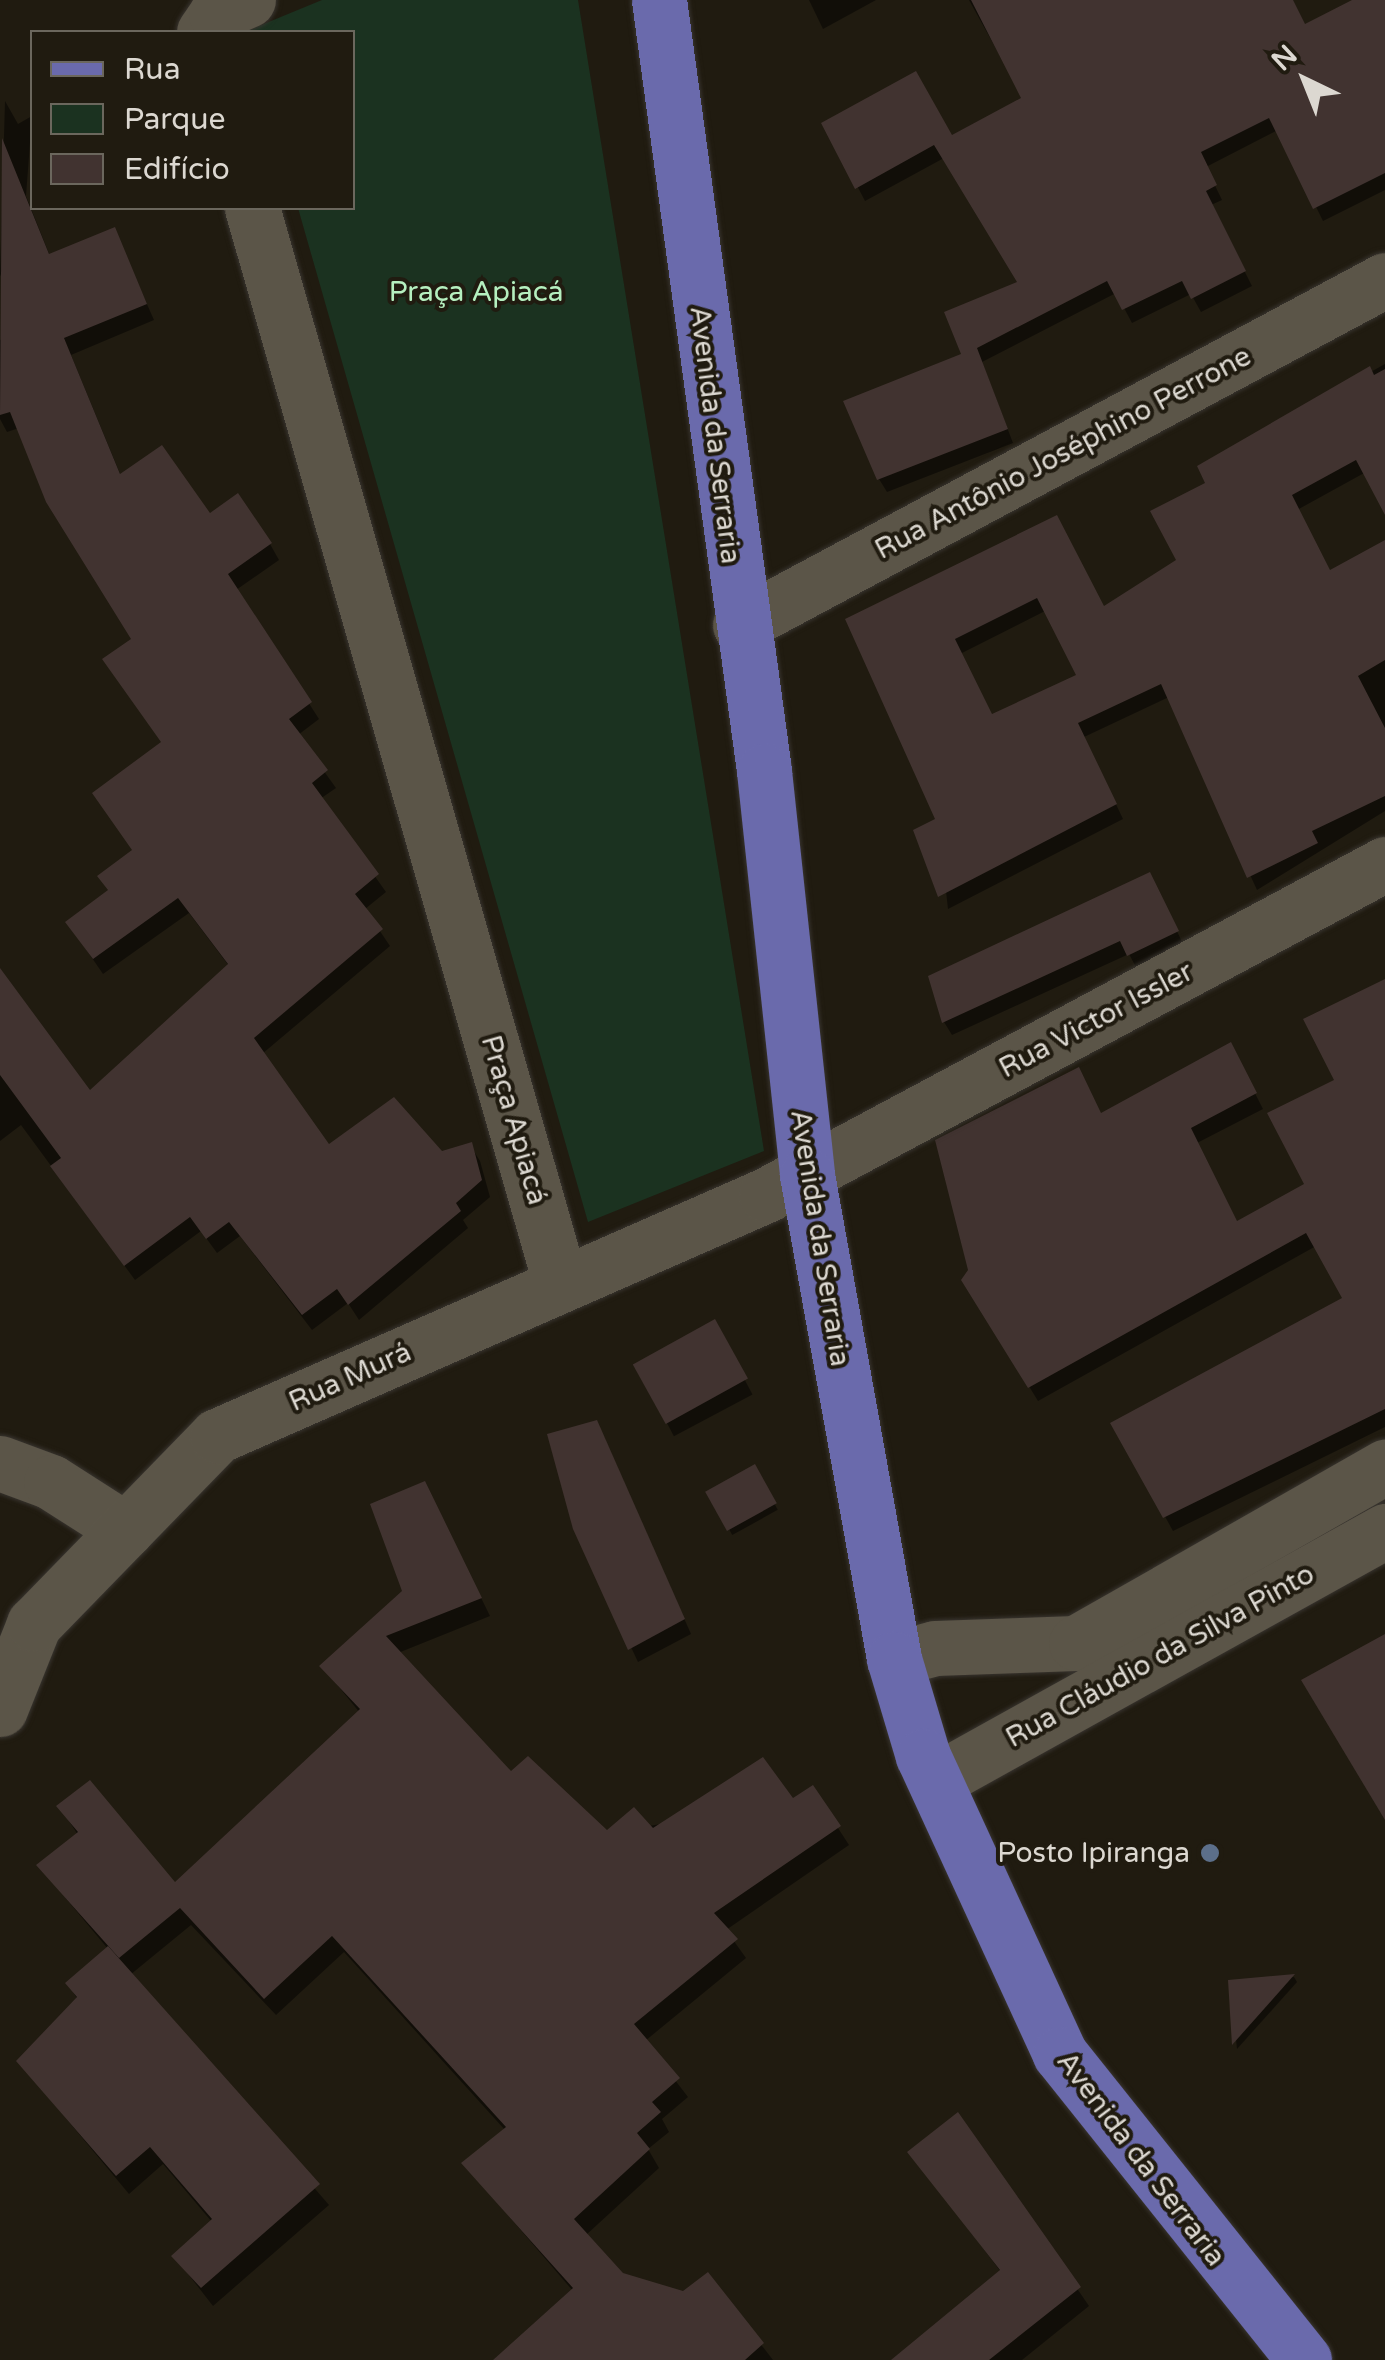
<!DOCTYPE html>
<html>
<head>
<meta charset="utf-8">
<style>
  body { margin:0 }
  #map { position:relative; width:1385px; height:2360px; overflow:hidden; background:#201b10; font-family:"Varela Round",sans-serif }
  div>[style] { position:absolute }
  [style*='--x'] { left:calc(var(--x)*1px); top:calc(var(--y)*1px); width:calc(var(--w)*1px); rotate:calc(var(--a)*1deg) }
  .green>* { inset:0; background:#1b3220 }
  .shadow>* { inset:0; background:#0007; transform-origin:0 0 }
  .building>* { inset:0; background:#413330; transform-origin:0 0 }
  .roads { filter:drop-shadow(0 0 2px #38342f) drop-shadow(0 0 2px #38342f) }
  .minor>* { height:55px; margin:-27.5px; padding:0 27.5px; transform-origin:27.5px; border-radius:27.5px; background:#5b5548 }
  .major>* { height:55px; margin:-27.5px; padding:0 27.5px; transform-origin:27.5px; border-radius:27.5px; background:#6a6aac }
  .dots>* { width:28px; height:28px; translate:-50% -50%; box-sizing:border-box; border:5px solid #201b10; border-radius:50% }
  span { translate:-50% -50%; white-space:nowrap; text-align:center; line-height:1.15; -webkit-text-stroke:8px #201b10; paint-order:stroke }
  .park-label { font-size:28px; color:#b5efbf }
  .street-label { font-size:28px; color:#dcd8d1 }
  .poi-label { font-size:28px; color:#dcd8d1 }
  .right { translate:-100% -50%; text-align:right }
  .legend { position:absolute; left:30px; top:30px; width:325px; height:180px; box-sizing:border-box; background:#201b10; border:2px solid #6b675d; margin:0; padding:12px 18px; list-style:none; font-size:30px; color:#dcd8d1 }
  .legend li { display:flex; align-items:center; gap:20px; height:50px }
  .legend b { width:50px; border:2px solid #6b675d }
  .north { position:absolute; left:1255px; top:30px; width:100px; height:100px; -webkit-text-stroke:8px #201b10; paint-order:stroke; rotate:317deg; font-size:28px; font-weight:700; line-height:40px; text-align:center; color:#dcd8d1 }
  .north::after { content:''; display:block; margin:auto; width:35px; height:45px; background:#dcd8d1; clip-path:polygon(50% 0,100% 100%,50% 72%,0 100%) }
</style>
</head>
<body>
<div id="map">
  <div class="green">
    <div style="clip-path:polygon(322px 0,578px 0,764px 1151px,588px 1222px,298px 208px,352px 208px,352px 32px,247px 31px)"></div>
  </div>
  <div class="shadow">
    <div style="clip-path:polygon(809px 0,876px 0,823px 29px)"></div>
    <div style="clip-path:polygon(969px 0,1292px 0,1305px 26px,1358px 0,1385px 0,1385px 190px,1323px 221px,1278px 130px,1206px 167px,1222px 200px,1211px 205px,1252px 286px,1201px 312px,1191px 294px,1132px 323px,1116px 293px,982px 362px,1013px 443px,887px 492px,879px 479px,1020px 284px,944px 158px,865px 201px,825px 124px,951px 139px,1024px 99px)"></div>
    <div style="clip-path:polygon(5px 101px,18px 124px,32px 116px,26px 196px,50px 256px,114px 230px,154px 320px,71px 355px,121px 476px,270px 544px,279px 560px,236px 590px,319px 719px,298px 735px,336px 788px,320px 799px,386px 892px,365px 909px,390px 946px,262px 1054px,328px 1147px,441px 1154px,470px 1145px,480px 1161px,490px 1197px,463px 1220px,468px 1228px,359px 1320px,348px 1303px,312px 1330px,240px 1236px,217px 1253px,201px 1231px,135px 1280px,21px 1125px,0 1141px,0 970px,89px 1094px,229px 966px,189px 913px,103px 974px,68px 923px,110px 892px,134px 851px,163px 744px,134px 640px,19px 428px,7px 432px,0 419px,0 340px,23px 330px,0 274px)"></div>
    <div style="clip-path:polygon(evenodd,1385px 364px,1385px 509px,1366px 472px,1297px 510px,1329px 573px,1385px 543px,1385px 811px,1257px 890px,1169px 697px,1084px 737px,1123px 819px,948px 909px,938px 820px,848px 620px,1056px 518px,1104px 609px,1179px 561px,1208px 484px,1200px 467px,1385px 364px,1047px 610px,1080px 676px,992px 717px,960px 654px,1047px 610px)"></div>
    <div style="clip-path:polygon(1157px 889px,1184px 946px,1137px 969px,1129px 954px,952px 1035px,944px 1022px)"></div>
    <div style="clip-path:polygon(1385px 982px,1385px 1427px,1173px 1531px,1114px 1424px,1345px 1299px,1316px 1246px,1038px 1401px,964px 1280px,1101px 1116px,1238px 1060px,1263px 1109px,1197px 1143px,1237px 1223px,1308px 1185px,1338px 1081px)"></div>
    <div style="left:714px;top:1322px;width:82px;height:89px;rotate:62deg"></div>
    <div style="clip-path:polygon(604px 1437px,691px 1634px,638px 1662px,575px 1528px)"></div>
    <div style="left:754px;top:1467px;width:49px;height:52px;rotate:61deg"></div>
    <div style="clip-path:polygon(434px 1502px,490px 1616px,398px 1653px,511px 1775px,607px 1833px,792px 1802px,812px 1788px,849px 1845px,726px 1930px,746px 1958px,645px 2041px,688px 2097px,662px 2119px,669px 2132px,648px 2149px,659px 2168px,586px 2235px,622px 2275px,683px 2293px,707px 2275px,773px 2360px,512px 2360px,573px 2291px,464px 2164px,505px 2130px,344px 1952px,276px 2015px,191px 1925px,130px 1975px,329px 2205px,213px 2306px,174px 2256px,212px 2222px,163px 2164px,129px 2194px,19px 2062px,78px 2000px,68px 1984px,108px 1949px,39px 1866px,78px 1835px,60px 1807px,174px 1886px,360px 1713px,322px 1666px,405px 1592px)"></div>
    <div style="clip-path:polygon(1294px 1977px,1297px 1982px,1237px 2049px,1230px 1982px)"></div>
    <div style="clip-path:polygon(958px 2115px,1089px 2306px,1022px 2360px,901px 2360px,1001px 2272px,910px 2152px)"></div>
  </div>
  <div class="building">
    <div style="clip-path:polygon(971px 0,1293px 0,1305px 24px,1352px 0,1385px 0,1385px 173px,1313px 209px,1269px 118px,1201px 152px,1217px 185px,1206px 191px,1246px 271px,1191px 299px,1182px 281px,1122px 310px,1107px 281px,977px 348px,1008px 429px,877px 480px,843px 401px,961px 354px,944px 312px,1017px 282px,934px 145px,855px 189px,821px 123px,916px 71px,952px 135px,1021px 98px)"></div>
    <div style="clip-path:polygon(2px 138px,49px 254px,115px 227px,147px 304px,64px 338px,120px 474px,162px 445px,210px 513px,238px 493px,272px 543px,228px 574px,312px 702px,289px 719px,328px 770px,312px 783px,379px 874px,355px 894px,383px 929px,254px 1038px,329px 1144px,394px 1097px,442px 1151px,472px 1142px,482px 1180px,456px 1203px,461px 1211px,348px 1305px,337px 1289px,302px 1315px,229px 1222px,206px 1239px,190px 1217px,124px 1266px,50px 1166px,61px 1158px,0 1075px,0 968px,90px 1090px,228px 964px,178px 898px,93px 959px,65px 922px,108px 890px,97px 876px,132px 850px,92px 793px,161px 742px,102px 659px,131px 639px,46px 502px,10px 412px,0 415px)"></div>
    <div style="clip-path:polygon(evenodd,1370px 366px,1374px 375px,1385px 369px,1385px 515px,1356px 460px,1292px 495px,1330px 570px,1385px 540px,1385px 660px,1358px 676px,1385px 728px,1385px 796px,1312px 831px,1318px 843px,1247px 878px,1161px 684px,1078px 723px,1117px 804px,938px 897px,913px 830px,935px 819px,845px 619px,1057px 515px,1104px 606px,1176px 560px,1150px 511px,1205px 483px,1197px 466px,1370px 366px,1037px 598px,1076px 675px,992px 714px,955px 639px,1037px 598px)"></div>
    <div style="clip-path:polygon(1150px 872px,1179px 931px,1127px 956px,1120px 941px,942px 1023px,928px 976px)"></div>
    <div style="clip-path:polygon(1385px 979px,1385px 1409px,1163px 1518px,1110px 1423px,1342px 1298px,1306px 1233px,1028px 1388px,961px 1280px,968px 1270px,935px 1140px,1079px 1067px,1101px 1113px,1231px 1042px,1257px 1093px,1191px 1128px,1237px 1221px,1304px 1184px,1267px 1113px,1334px 1080px,1303px 1019px)"></div>
    <div style="left:715px;top:1319px;width:68px;height:94px;rotate:61deg"></div>
    <div style="clip-path:polygon(597px 1420px,685px 1619px,628px 1650px,573px 1529px,547px 1434px)"></div>
    <div style="left:755px;top:1464px;width:45px;height:57px;rotate:61deg"></div>
    <div style="clip-path:polygon(425px 1481px,482px 1598px,386px 1636px,511px 1771px,528px 1756px,607px 1830px,634px 1807px,653px 1828px,763px 1757px,793px 1798px,813px 1785px,841px 1826px,714px 1913px,738px 1939px,634px 2024px,680px 2078px,652px 2102px,661px 2112px,637px 2133px,650px 2149px,574px 2219px,623px 2273px,683px 2291px,708px 2272px,764px 2343px,745px 2360px,493px 2360px,573px 2288px,461px 2163px,506px 2127px,332px 1936px,264px 1999px,180px 1908px,119px 1958px,36px 1865px,78px 1832px,56px 1806px,90px 1780px,175px 1882px,360px 1709px,319px 1666px,402px 1591px,370px 1504px)"></div>
    <div style="clip-path:polygon(1385px 1634px,1385px 1820px,1301px 1680px)"></div>
    <div style="clip-path:polygon(108px 1946px,320px 2184px,201px 2288px,171px 2256px,212px 2219px,150px 2147px,116px 2176px,16px 2061px,77px 1997px,65px 1983px)"></div>
    <div style="clip-path:polygon(1295px 1974px,1232px 2045px,1228px 1980px)"></div>
    <div style="clip-path:polygon(958px 2112px,1081px 2287px,989px 2360px,891px 2360px,1000px 2270px,907px 2152px)"></div>
  </div>
  <div class="roads">
    <div class="minor">
      <div style="--x:204;--y:32;--w:22;--a:-56"></div>
      <div style="--x:216;--y:14;--w:35;--a:-24"></div>
      <div style="--x:252;--y:208;--w:1117;--a:74"></div>
      <div style="--x:740;--y:625;--w:731;--a:-28.14"></div>
      <div style="--x:0;--y:1463;--w:54;--a:20.4"></div>
      <div style="--x:51;--y:1482;--w:89;--a:32.6"></div>
      <div style="--x:894;--y:1659;--w:42;--a:-15"></div>
      <div style="--x:935;--y:1648;--w:141;--a:-2"></div>
      <div style="--x:1076;--y:1643;--w:356;--a:-29.7"></div>
      <div style="--x:0;--y:1709;--w:92;--a:-68.2"></div>
      <div style="--x:34;--y:1624;--w:262;--a:-45.8"></div>
      <div style="--x:217;--y:1436;--w:600;--a:-23.7"></div>
      <div style="--x:766;--y:1195;--w:702;--a:-28.13"></div>
      <div style="--x:935;--y:1781;--w:515;--a:-29.05"></div>
    </div>
    <div class="major">
      <div style="--x:659;--y:0;--w:778;--a:82.24"></div>
      <div style="--x:764;--y:771;--w:406;--a:83.9"></div>
      <div style="--x:807;--y:1175;--w:492;--a:79.8"></div>
      <div style="--x:894;--y:1659;--w:101;--a:73.4"></div>
      <div style="--x:923;--y:1756;--w:328;--a:65.3"></div>
      <div style="--x:1060;--y:2054;--w:391;--a:51.4"></div>
    </div>
  </div>
  <div class="dots">
    <div style="left:1210px;top:1853px;background:#5c6f8a"></div>
  </div>
  <div class="park-label">
    <span style="left:476px;top:292px">Praça Apiacá</span>
  </div>
  <div class="street-label">
    <span style="left:715px;top:435px;rotate:83deg">Avenida da Serraria</span>
    <span style="left:1063px;top:453px;rotate:-28deg">Rua Antônio Joséphino Perrone</span>
    <span style="left:1096px;top:1020px;rotate:-28deg">Rua Victor Issler</span>
    <span style="left:514px;top:1120px;rotate:74deg">Praça Apiacá</span>
    <span style="left:820px;top:1238px;rotate:81deg">Avenida da Serraria</span>
    <span style="left:350px;top:1377px;rotate:-24deg">Rua Murá</span>
    <span style="left:1160px;top:1656px;rotate:-29deg">Rua Cláudio da Silva Pinto</span>
    <span style="left:1141px;top:2159px;rotate:53deg">Avenida da Serraria</span>
  </div>
  <div class="poi-label">
    <span class="right" style="left:1190px;top:1853px">Posto Ipiranga</span>
  </div>
  <ul class="legend">
  <li><b style="height:12px;background:#6a6aac"></b>Rua</li>
  <li><b style="height:28px;background:#1b3220"></b>Parque</li>
  <li><b style="height:28px;background:#413330"></b>Edifício</li>
  </ul>
  <div class="north">N</div>
</div>
</body>
</html>
